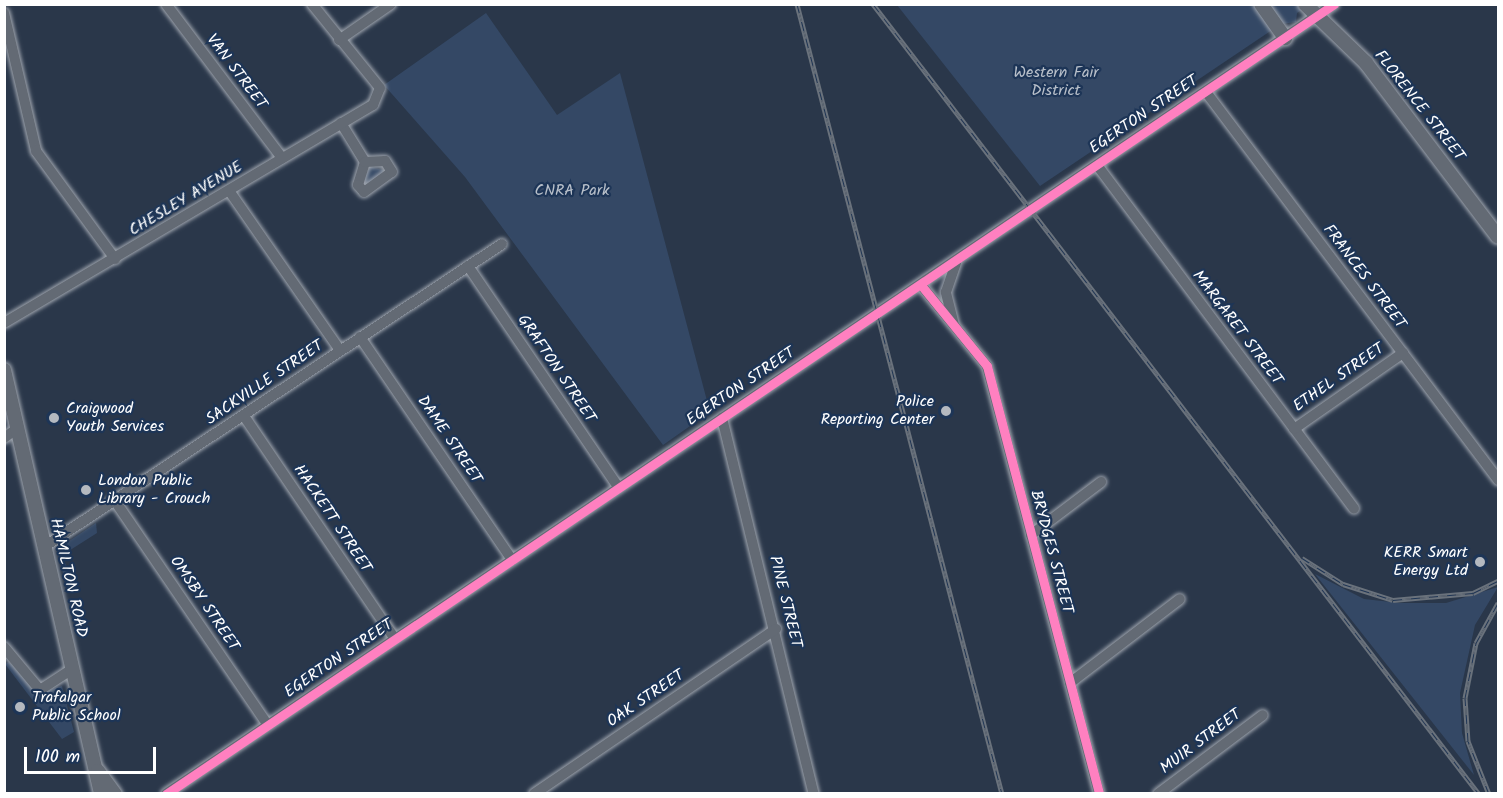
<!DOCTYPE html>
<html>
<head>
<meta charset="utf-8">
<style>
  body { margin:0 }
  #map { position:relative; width:1503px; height:798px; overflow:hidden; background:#2a374a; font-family:Kalam,sans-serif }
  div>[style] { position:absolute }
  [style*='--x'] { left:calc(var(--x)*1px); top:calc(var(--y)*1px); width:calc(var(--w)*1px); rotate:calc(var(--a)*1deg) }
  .green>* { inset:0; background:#344865 }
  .roads { filter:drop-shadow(0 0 2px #9fa5ae) drop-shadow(0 0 2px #9fa5ae) }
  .minor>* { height:10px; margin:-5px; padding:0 5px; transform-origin:5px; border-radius:5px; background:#636a74 }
  .major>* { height:14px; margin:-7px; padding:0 7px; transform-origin:7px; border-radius:7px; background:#636a74 }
  .rail>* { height:5px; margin-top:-2.5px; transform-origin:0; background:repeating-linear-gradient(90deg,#1d3557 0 9px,#6a727c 0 18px); box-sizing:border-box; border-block:2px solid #6a727c }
  .cycleway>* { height:9px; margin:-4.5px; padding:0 4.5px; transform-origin:4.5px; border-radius:4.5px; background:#ff80c0 }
  .dots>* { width:16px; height:16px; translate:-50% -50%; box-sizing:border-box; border:3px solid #1d3557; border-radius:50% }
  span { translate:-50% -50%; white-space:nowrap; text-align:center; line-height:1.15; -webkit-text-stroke:4.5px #1d3557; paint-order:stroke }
  .street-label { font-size:16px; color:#fff }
  .park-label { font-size:16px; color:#b9c0ca }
  .poi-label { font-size:16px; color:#fff }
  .right { translate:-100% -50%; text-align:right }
  .left { translate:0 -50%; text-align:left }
  .frame { position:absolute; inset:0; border:6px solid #fff; pointer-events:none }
  .scale { position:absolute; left:24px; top:747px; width:132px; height:27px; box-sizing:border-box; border:3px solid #fff; border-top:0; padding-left:8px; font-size:18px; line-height:21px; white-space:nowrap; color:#fff; -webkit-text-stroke:4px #1d3557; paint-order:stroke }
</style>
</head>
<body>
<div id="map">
  <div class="green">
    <div style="clip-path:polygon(897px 5px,1309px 5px,1297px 13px,1296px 22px,1281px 24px,1040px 186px)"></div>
    <div style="clip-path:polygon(486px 13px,557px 115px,620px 73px,710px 412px,663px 445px,465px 177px,384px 85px)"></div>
    <div style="clip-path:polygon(370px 167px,387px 171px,367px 186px,363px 182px)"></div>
    <div style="clip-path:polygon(96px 523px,97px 533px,64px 554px,59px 548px)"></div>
    <div style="clip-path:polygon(59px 553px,71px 573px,66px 585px,64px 579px)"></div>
    <div style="clip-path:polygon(1315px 574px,1364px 599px,1400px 603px,1446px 603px,1498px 587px,1475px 625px,1460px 693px,1462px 733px,1474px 775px)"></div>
    <div style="clip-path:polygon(9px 662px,37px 694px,62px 686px,74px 732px,62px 739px,5px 664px)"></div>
  </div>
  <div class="roads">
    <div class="minor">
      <div style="--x:166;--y:4;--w:193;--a:53"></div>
      <div style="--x:4;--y:13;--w:142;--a:76.9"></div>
      <div style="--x:36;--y:151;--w:134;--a:53.8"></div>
      <div style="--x:339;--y:40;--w:63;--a:-34.7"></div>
      <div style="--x:1206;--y:92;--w:486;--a:53"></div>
      <div style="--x:341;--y:123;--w:46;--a:58.4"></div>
      <div style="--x:365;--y:162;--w:24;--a:107"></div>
      <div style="--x:358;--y:185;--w:9;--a:49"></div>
      <div style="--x:364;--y:192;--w:34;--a:-36"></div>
      <div style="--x:392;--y:172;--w:13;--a:-122"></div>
      <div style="--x:385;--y:161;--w:20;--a:177"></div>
      <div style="--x:1097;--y:165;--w:429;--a:53.2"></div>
      <div style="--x:230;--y:192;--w:193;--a:55.2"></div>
      <div style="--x:468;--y:266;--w:268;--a:55.8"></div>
      <div style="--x:921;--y:285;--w:104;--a:50.8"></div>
      <div style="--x:987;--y:366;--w:442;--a:75.3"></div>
      <div style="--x:4;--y:323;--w:429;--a:-30.6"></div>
      <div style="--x:373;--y:105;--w:18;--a:-68"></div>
      <div style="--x:380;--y:88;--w:108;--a:-129"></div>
      <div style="--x:954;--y:325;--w:34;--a:-104"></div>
      <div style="--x:946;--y:292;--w:31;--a:-71"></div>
      <div style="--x:360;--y:337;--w:270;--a:55.7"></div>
      <div style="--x:244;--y:416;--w:269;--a:55.9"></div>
      <div style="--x:722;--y:418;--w:387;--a:76.3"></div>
      <div style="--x:1294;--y:429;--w:133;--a:-34.9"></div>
      <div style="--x:4;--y:438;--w:17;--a:-36"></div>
      <div style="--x:115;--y:501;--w:271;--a:55.7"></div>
      <div style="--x:1031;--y:535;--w:88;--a:-37.1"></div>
      <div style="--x:44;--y:547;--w:549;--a:-33.49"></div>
      <div style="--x:4;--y:647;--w:56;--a:50.1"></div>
      <div style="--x:40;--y:690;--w:38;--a:-33"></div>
      <div style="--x:1070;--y:683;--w:138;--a:-37.4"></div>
      <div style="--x:166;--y:794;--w:1410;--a:-34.07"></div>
      <div style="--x:534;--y:794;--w:293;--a:-34.3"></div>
      <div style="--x:1158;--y:794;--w:131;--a:-37"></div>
    </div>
    <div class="major">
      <div style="--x:1261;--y:4;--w:42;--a:54.8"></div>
      <div style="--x:1305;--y:4;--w:85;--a:44"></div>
      <div style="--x:1366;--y:63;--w:218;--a:52.8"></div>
      <div style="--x:4;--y:370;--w:435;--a:77.1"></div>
      <div style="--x:98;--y:771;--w:29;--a:54"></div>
    </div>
  </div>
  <div class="rail">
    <div style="--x:797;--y:4;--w:816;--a:75.45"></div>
    <div style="--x:873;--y:4;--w:996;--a:52.51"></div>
    <div style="--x:1302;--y:558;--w:49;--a:32.4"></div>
    <div style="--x:1343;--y:584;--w:52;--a:17.7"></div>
    <div style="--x:1393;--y:600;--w:80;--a:-5"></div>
    <div style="--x:1473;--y:593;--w:28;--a:-26"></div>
    <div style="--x:1489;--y:794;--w:57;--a:-111.6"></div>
    <div style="--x:1468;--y:741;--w:43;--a:-94"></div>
    <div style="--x:1465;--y:698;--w:56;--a:-78.7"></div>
    <div style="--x:1476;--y:643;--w:46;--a:-61.2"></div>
  </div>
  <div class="cycleway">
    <div style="--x:921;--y:285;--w:104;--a:50.8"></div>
    <div style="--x:987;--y:366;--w:442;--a:75.3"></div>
    <div style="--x:166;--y:794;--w:1410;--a:-34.07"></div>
  </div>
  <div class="dots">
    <div style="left:946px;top:411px;background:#b4b9c0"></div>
    <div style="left:54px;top:418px;background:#b4b9c0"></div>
    <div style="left:86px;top:490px;background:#b4b9c0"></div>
    <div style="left:1480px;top:562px;background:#b4b9c0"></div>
    <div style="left:20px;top:707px;background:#b4b9c0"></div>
  </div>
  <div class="street-label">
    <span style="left:236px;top:72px;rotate:53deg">VAN STREET</span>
    <span style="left:1419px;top:106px;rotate:52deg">FLORENCE STREET</span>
    <span style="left:1144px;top:115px;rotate:-34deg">EGERTON STREET</span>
    <span style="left:186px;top:199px;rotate:-31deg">CHESLEY AVENUE</span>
    <span style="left:1364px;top:277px;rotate:53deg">FRANCES STREET</span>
    <span style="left:1237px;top:328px;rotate:53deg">MARGARET STREET</span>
    <span style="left:556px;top:369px;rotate:56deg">GRAFTON STREET</span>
    <span style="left:1339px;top:378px;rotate:-35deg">ETHEL STREET</span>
    <span style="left:265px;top:383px;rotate:-34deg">SACKVILLE STREET</span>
    <span style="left:741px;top:387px;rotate:-34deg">EGERTON STREET</span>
    <span style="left:449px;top:440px;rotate:56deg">DAME STREET</span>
    <span style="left:332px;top:519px;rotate:56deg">HACKETT STREET</span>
    <span style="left:1051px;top:552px;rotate:75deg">BRYDGES STREET</span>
    <span style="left:68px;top:578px;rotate:77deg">HAMILTON ROAD</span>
    <span style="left:785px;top:602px;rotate:76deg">PINE STREET</span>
    <span style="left:204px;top:604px;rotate:56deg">OMSBY STREET</span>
    <span style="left:339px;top:659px;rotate:-34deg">EGERTON STREET</span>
    <span style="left:646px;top:699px;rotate:-34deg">OAK STREET</span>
    <span style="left:1201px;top:742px;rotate:-37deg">MUIR STREET</span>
  </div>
  <div class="park-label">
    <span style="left:1056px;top:82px">Western Fair<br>District</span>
    <span style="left:572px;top:191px">CNRA Park</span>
  </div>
  <div class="poi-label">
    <span class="right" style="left:934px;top:411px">Police<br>Reporting Center</span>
    <span class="left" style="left:66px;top:418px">Craigwood<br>Youth Services</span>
    <span class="left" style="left:98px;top:490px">London Public<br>Library - Crouch</span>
    <span class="right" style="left:1468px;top:562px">KERR Smart<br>Energy Ltd</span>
    <span class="left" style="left:32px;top:707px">Trafalgar<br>Public School</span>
  </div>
  <div class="frame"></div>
  <div class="scale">100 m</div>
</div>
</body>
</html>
